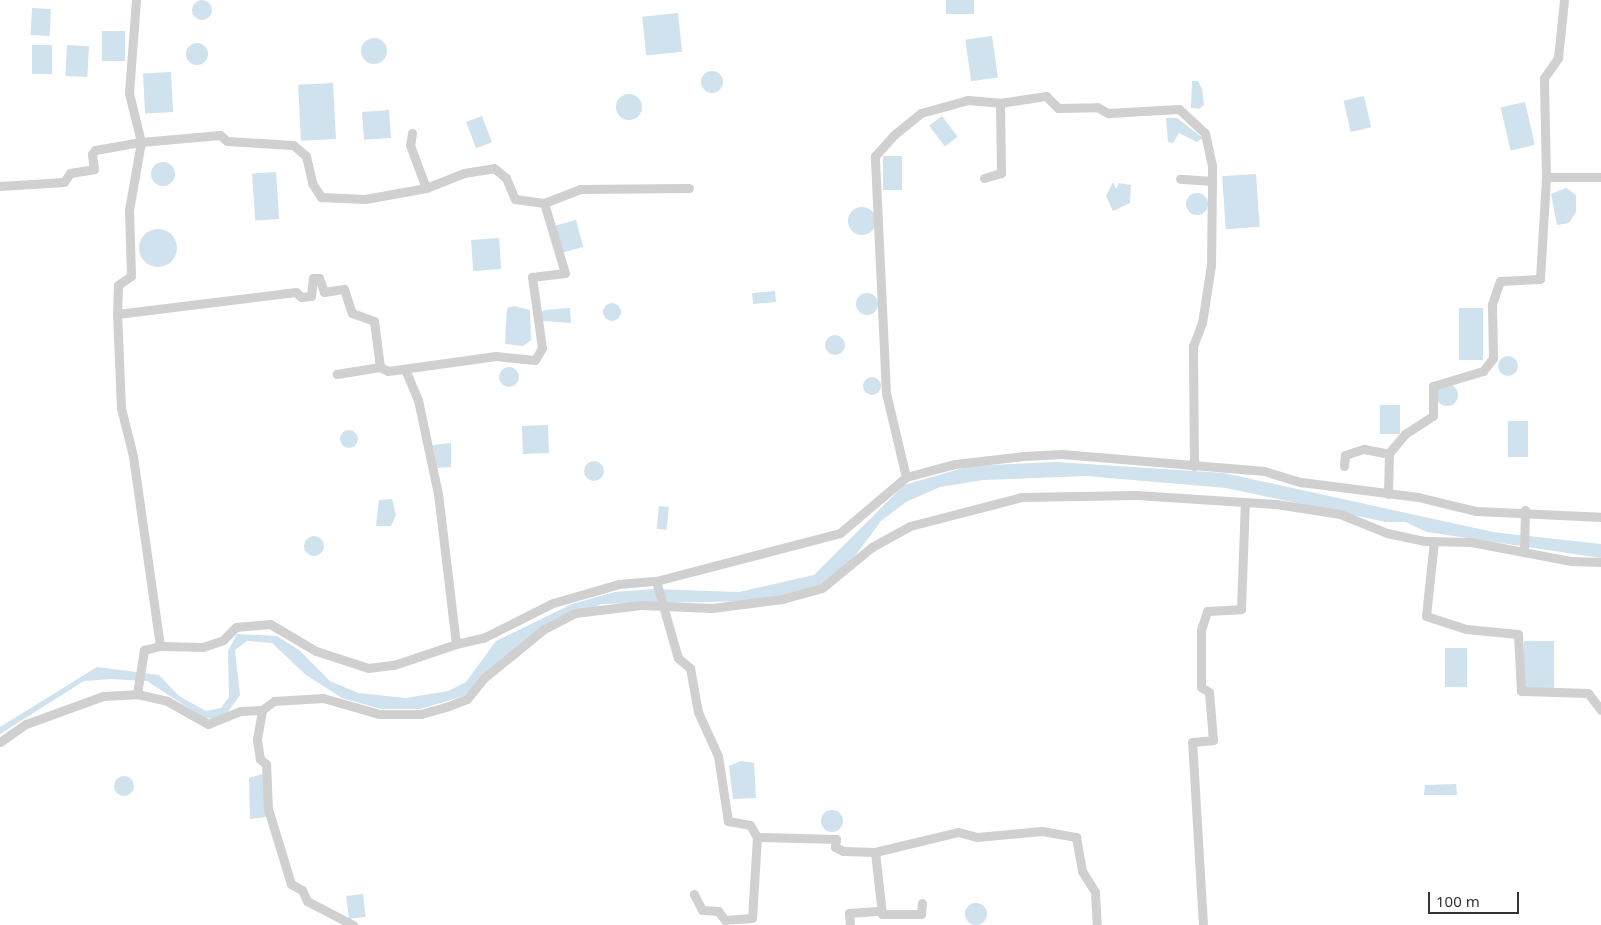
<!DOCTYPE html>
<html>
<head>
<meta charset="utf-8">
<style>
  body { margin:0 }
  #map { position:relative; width:1601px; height:925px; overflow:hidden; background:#fff; font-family:"Noto Sans",sans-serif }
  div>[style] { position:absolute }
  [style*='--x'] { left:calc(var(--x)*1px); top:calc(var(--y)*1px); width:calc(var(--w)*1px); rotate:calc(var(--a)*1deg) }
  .water>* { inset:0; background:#cfe2ee; transform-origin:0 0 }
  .round { border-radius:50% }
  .minor>* { height:9px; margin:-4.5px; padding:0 4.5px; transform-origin:4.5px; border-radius:4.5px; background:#d0d0d0 }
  span { translate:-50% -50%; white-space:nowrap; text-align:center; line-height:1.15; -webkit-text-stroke:5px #fff; paint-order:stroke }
  .scale { position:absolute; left:1428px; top:892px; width:91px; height:22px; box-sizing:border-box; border:2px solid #333; border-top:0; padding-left:6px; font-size:15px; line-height:18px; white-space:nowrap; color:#333; -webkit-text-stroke:4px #fff; paint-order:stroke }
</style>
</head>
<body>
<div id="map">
  <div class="water">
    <div style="left:946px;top:0;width:28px;height:14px"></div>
    <div class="round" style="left:192px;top:0;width:20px;height:20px"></div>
    <div style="left:32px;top:8px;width:19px;height:27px;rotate:3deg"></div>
    <div style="left:678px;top:13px;width:39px;height:36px;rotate:84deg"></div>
    <div style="left:102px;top:31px;width:23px;height:30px"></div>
    <div style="left:992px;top:36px;width:42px;height:27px;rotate:82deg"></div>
    <div class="round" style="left:361px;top:38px;width:26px;height:26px"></div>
    <div class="round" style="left:186px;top:43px;width:22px;height:22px"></div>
    <div style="left:32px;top:45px;width:20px;height:29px"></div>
    <div style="left:67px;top:45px;width:22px;height:31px;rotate:3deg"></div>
    <div class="round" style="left:701px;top:71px;width:22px;height:22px"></div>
    <div style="left:171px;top:72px;width:40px;height:28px;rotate:87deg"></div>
    <div style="clip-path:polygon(1192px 81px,1198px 81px,1202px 89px,1204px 105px,1199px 109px,1191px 108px)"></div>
    <div style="left:333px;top:83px;width:56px;height:35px;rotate:87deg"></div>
    <div class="round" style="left:616px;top:94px;width:26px;height:26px"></div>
    <div style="left:1364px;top:96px;width:32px;height:21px;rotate:77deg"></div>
    <div style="left:1525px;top:102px;width:44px;height:25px;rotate:77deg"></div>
    <div style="left:389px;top:110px;width:28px;height:27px;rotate:86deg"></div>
    <div style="left:482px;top:116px;width:28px;height:17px;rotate:69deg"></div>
    <div style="left:942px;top:116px;width:26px;height:16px;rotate:53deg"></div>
    <div style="clip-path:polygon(1166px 118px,1177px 118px,1203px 138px,1197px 142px,1179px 133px,1173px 143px,1168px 142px)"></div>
    <div style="left:883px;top:156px;width:19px;height:34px"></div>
    <div class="round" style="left:151px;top:162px;width:24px;height:24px"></div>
    <div style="left:276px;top:172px;width:47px;height:24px;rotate:86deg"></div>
    <div style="left:1256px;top:174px;width:53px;height:34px;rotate:86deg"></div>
    <div style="clip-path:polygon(1113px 182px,1116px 189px,1119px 183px,1131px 185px,1130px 203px,1113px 211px,1106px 196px)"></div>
    <div style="clip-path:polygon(1566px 188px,1576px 195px,1576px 212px,1569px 223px,1557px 225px,1551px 194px)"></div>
    <div class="round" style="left:1186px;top:193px;width:22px;height:22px"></div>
    <div class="round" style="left:848px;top:207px;width:28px;height:28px"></div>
    <div style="left:576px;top:220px;width:28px;height:23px;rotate:75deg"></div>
    <div class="round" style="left:139px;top:229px;width:38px;height:38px"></div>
    <div style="left:499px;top:238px;width:31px;height:28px;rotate:86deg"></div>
    <div style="left:775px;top:291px;width:11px;height:23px;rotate:85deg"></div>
    <div class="round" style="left:856px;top:293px;width:22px;height:22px"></div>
    <div class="round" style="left:603px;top:303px;width:18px;height:18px"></div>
    <div style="clip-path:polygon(514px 306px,530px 310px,531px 340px,523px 346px,505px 344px,507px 308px)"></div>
    <div style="clip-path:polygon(570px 308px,571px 323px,543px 321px,541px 312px,545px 310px)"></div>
    <div style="left:1459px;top:308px;width:24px;height:52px"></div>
    <div class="round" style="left:825px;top:335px;width:20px;height:20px"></div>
    <div class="round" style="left:1498px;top:356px;width:20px;height:20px"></div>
    <div class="round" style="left:499px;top:367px;width:20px;height:20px"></div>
    <div class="round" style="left:863px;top:377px;width:18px;height:18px"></div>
    <div class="round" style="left:1436px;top:384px;width:22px;height:22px"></div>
    <div style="left:1380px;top:405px;width:20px;height:29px"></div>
    <div style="left:1508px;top:421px;width:20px;height:36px"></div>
    <div style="left:548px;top:425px;width:28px;height:26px;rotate:88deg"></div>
    <div class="round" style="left:340px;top:430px;width:18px;height:18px"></div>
    <div style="clip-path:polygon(451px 443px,451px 467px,437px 468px,433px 445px)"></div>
    <div class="round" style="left:584px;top:461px;width:20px;height:20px"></div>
    <div style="clip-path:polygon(1056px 462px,1224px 473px,1493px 532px,1601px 544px,1601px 558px,1427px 532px,1405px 522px,1386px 522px,1226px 488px,1086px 476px,983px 480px,940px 487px,906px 502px,881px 521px,841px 575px,805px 591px,748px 601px,601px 604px,525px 640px,464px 696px,420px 709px,381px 709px,342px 698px,306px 675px,272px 643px,247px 641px,235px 650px,240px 695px,228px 712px,216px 719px,204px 718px,147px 681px,111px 679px,84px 681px,0 734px,0 727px,97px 667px,159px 675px,179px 696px,206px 711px,221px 708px,229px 697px,228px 651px,237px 634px,277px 636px,299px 650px,330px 681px,358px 693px,406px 698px,448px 691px,466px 682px,496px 641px,572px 604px,615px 592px,653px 589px,739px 592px,814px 575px,904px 485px,970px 466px)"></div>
    <div style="clip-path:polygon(392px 499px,396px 515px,391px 526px,376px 526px,379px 500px)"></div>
    <div style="left:659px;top:506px;width:10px;height:23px;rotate:6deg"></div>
    <div class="round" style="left:304px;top:536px;width:20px;height:20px"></div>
    <div style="left:1524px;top:641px;width:30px;height:48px"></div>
    <div style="left:1445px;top:648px;width:22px;height:39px"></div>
    <div style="clip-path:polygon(741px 761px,754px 763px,756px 798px,733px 799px,729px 766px)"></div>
    <div style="clip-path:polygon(263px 774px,266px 817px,250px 819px,249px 778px)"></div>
    <div class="round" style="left:114px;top:776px;width:20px;height:20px"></div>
    <div style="clip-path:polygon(1456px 784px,1457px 795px,1424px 795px,1425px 785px)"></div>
    <div class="round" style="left:821px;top:810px;width:22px;height:22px"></div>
    <div style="left:363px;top:894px;width:23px;height:17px;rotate:83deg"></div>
    <div class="round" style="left:965px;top:903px;width:22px;height:22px"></div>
  </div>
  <div class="minor">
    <div style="--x:412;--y:133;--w:12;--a:99"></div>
    <div style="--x:410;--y:145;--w:46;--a:69.6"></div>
    <div style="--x:1546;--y:177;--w:55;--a:0"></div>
    <div style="--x:984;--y:178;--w:18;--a:-16"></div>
    <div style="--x:1001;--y:173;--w:70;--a:-90.8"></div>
    <div style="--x:0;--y:186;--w:64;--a:-3.6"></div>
    <div style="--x:64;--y:182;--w:11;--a:-56"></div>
    <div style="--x:70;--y:173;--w:24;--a:-9"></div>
    <div style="--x:94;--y:169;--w:15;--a:-98"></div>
    <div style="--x:92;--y:154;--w:5;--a:-53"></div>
    <div style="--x:95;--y:150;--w:47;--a:-9.9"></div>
    <div style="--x:141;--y:142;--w:50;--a:-103.8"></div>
    <div style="--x:129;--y:93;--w:93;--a:-85.7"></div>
    <div style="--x:117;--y:314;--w:180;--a:-7"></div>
    <div style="--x:296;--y:292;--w:7;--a:45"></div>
    <div style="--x:301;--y:297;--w:10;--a:-6"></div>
    <div style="--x:311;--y:296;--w:18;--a:-84"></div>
    <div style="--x:313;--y:278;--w:6;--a:0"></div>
    <div style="--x:319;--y:278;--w:15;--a:70"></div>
    <div style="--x:324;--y:292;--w:20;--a:-9"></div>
    <div style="--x:344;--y:289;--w:25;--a:72"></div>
    <div style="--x:352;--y:313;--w:23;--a:20"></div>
    <div style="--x:374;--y:321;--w:46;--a:82.6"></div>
    <div style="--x:380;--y:367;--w:44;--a:170.8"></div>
    <div style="--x:380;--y:367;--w:9;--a:27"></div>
    <div style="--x:388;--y:371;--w:109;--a:-7.9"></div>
    <div style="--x:496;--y:356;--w:39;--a:6"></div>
    <div style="--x:535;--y:360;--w:14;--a:-60"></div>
    <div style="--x:542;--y:348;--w:72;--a:-98"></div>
    <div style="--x:532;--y:277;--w:33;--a:-7"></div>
    <div style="--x:565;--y:273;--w:73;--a:-106.7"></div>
    <div style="--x:1194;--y:466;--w:120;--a:-90.5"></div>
    <div style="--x:1193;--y:346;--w:25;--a:-69"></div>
    <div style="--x:1202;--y:323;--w:59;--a:-81.2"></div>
    <div style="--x:1211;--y:265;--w:84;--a:-89.3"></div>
    <div style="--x:1344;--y:466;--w:11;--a:-85"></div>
    <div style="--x:1345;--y:455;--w:20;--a:-18"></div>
    <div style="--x:1364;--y:449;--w:25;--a:11"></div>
    <div style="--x:906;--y:477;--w:86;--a:-103.4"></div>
    <div style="--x:886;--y:393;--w:237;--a:-92.7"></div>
    <div style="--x:875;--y:156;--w:30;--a:-48"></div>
    <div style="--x:895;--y:134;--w:33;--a:-39"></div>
    <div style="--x:921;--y:113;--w:49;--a:-15.5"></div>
    <div style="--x:968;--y:100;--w:32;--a:5"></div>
    <div style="--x:1000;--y:103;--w:47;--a:-8.7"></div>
    <div style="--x:1046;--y:96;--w:17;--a:45"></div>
    <div style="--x:1058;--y:108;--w:39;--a:-1"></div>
    <div style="--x:1097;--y:107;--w:13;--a:29"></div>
    <div style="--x:1108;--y:113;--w:71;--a:-3.2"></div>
    <div style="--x:1179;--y:109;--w:35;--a:43"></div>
    <div style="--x:1205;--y:133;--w:33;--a:78"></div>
    <div style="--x:1212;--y:165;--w:16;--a:90"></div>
    <div style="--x:1212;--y:181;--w:32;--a:-176"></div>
    <div style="--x:1388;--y:494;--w:41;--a:-88.6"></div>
    <div style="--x:1389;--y:453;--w:25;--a:-50"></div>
    <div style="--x:1405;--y:434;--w:33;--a:-33"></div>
    <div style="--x:1433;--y:416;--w:30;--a:-90"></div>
    <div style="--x:1433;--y:386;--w:52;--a:-16.7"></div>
    <div style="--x:1483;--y:371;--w:16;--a:-52"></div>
    <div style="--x:1493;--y:358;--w:54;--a:-91.1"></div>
    <div style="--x:1492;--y:304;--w:24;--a:-71"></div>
    <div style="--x:1500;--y:281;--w:40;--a:-2.9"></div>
    <div style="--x:1540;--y:279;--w:102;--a:-86.6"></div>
    <div style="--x:1546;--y:177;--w:99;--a:-91.2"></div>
    <div style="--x:1544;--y:78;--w:24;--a:-55"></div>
    <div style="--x:1558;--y:58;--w:58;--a:-84.1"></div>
    <div style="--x:1434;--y:541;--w:75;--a:96.1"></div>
    <div style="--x:1426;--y:616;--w:42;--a:18"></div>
    <div style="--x:1466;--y:629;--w:52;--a:5.5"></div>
    <div style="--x:1518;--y:634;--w:57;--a:87"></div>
    <div style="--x:1521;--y:691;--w:67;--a:1.7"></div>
    <div style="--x:1588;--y:693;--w:21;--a:53"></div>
    <div style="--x:1524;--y:551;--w:41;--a:-88.6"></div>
    <div style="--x:656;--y:581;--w:190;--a:-14.6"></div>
    <div style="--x:840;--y:533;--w:87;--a:-40.3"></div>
    <div style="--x:906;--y:477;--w:51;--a:-14.9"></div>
    <div style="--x:955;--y:464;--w:69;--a:-6.6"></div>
    <div style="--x:1024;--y:456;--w:38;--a:-3"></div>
    <div style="--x:1062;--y:454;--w:203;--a:4.8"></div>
    <div style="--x:1264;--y:471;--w:39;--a:17"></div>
    <div style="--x:1301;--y:482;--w:118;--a:7.3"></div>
    <div style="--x:1418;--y:497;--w:60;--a:13.6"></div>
    <div style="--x:1476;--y:511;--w:125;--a:2.7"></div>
    <div style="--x:456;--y:644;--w:28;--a:-13"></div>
    <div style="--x:483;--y:638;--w:78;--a:-26.6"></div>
    <div style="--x:553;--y:603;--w:69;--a:-16.1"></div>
    <div style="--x:619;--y:584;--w:37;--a:-5"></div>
    <div style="--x:656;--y:581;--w:80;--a:74.1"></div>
    <div style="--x:678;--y:658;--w:16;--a:40"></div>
    <div style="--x:690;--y:668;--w:45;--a:79.7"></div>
    <div style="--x:698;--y:712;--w:48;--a:65.6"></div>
    <div style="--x:718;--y:756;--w:66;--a:81.3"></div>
    <div style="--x:728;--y:821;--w:22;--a:10"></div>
    <div style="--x:750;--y:825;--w:14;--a:60"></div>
    <div style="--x:757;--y:837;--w:81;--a:93.5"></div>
    <div style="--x:752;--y:918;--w:27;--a:176"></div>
    <div style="--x:725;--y:920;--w:11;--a:-128"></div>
    <div style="--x:718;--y:911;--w:16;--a:-176"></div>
    <div style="--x:702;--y:910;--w:18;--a:-117"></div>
    <div style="--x:160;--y:646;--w:43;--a:1.3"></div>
    <div style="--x:203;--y:647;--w:21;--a:-19"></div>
    <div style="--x:223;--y:640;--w:18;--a:-45"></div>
    <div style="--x:236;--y:627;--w:34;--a:-5"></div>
    <div style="--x:270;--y:624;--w:53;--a:30.4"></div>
    <div style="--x:316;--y:651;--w:55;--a:18.1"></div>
    <div style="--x:368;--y:668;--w:26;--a:-7"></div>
    <div style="--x:394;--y:665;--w:65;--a:-18.7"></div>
    <div style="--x:456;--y:644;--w:151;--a:-96.8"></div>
    <div style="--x:438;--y:494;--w:96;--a:-102"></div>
    <div style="--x:418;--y:400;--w:34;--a:-113"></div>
    <div style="--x:137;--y:694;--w:31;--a:13"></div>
    <div style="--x:167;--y:701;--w:47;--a:29.3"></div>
    <div style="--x:208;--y:724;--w:35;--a:-22"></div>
    <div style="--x:241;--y:711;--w:21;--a:-3"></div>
    <div style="--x:0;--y:742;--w:32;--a:-35"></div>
    <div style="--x:26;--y:724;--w:82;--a:-20"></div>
    <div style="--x:103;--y:696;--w:34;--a:-3"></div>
    <div style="--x:137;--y:694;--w:45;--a:-81"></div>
    <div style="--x:144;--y:650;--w:16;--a:-14"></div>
    <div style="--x:160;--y:646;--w:192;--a:-98.1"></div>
    <div style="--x:133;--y:456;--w:49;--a:-104"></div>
    <div style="--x:121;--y:408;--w:94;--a:-92.4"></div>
    <div style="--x:117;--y:314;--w:29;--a:-88"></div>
    <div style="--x:118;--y:285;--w:16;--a:-35"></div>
    <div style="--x:131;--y:276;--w:66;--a:-91.7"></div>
    <div style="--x:129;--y:210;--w:69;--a:-80"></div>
    <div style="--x:141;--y:142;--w:79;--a:-5.1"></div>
    <div style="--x:220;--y:135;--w:9;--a:41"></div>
    <div style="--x:227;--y:141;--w:66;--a:3.5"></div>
    <div style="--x:293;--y:145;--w:17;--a:40"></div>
    <div style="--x:306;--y:156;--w:28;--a:77"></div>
    <div style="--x:312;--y:183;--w:17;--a:57"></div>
    <div style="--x:321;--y:197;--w:44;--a:2.6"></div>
    <div style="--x:365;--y:199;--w:62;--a:-10.2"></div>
    <div style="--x:426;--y:188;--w:41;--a:-21.5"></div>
    <div style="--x:464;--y:173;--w:30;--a:-9"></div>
    <div style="--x:494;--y:168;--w:16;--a:40"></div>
    <div style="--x:506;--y:178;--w:23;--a:67"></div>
    <div style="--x:515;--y:199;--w:29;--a:8"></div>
    <div style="--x:544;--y:203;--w:39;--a:-21"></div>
    <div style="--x:580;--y:189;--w:109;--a:-0.5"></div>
    <div style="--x:757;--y:837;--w:79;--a:1.5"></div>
    <div style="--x:836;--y:839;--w:8;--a:97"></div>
    <div style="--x:835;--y:847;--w:9;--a:27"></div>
    <div style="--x:843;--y:851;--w:32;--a:2"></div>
    <div style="--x:875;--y:852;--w:85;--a:-13.5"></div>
    <div style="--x:958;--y:832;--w:20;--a:15"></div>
    <div style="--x:977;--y:837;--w:65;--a:-5.3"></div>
    <div style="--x:1042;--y:831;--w:35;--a:10"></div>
    <div style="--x:1076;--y:837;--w:35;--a:80"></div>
    <div style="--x:1082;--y:871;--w:25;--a:58"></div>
    <div style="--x:1095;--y:892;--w:33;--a:87"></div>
    <div style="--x:875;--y:852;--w:62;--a:83.6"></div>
    <div style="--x:882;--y:914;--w:39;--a:0"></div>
    <div style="--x:921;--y:914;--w:11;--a:-85"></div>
    <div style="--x:353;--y:925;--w:52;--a:-152.4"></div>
    <div style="--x:307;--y:901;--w:12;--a:-114"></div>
    <div style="--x:302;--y:890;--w:13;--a:-151"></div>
    <div style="--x:291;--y:884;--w:78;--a:-107"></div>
    <div style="--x:268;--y:809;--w:45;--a:-92.5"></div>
    <div style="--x:266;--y:764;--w:8;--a:-140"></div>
    <div style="--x:260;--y:759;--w:20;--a:-99"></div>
    <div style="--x:257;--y:739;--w:29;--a:-80"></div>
    <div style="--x:262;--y:710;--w:15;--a:-37"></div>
    <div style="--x:274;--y:701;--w:49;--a:-3.5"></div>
    <div style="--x:323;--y:698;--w:58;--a:15.9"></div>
    <div style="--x:379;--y:714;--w:42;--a:0"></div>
    <div style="--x:421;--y:714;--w:26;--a:-16"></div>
    <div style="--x:446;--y:707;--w:22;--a:-21"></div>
    <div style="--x:467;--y:699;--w:27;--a:-51"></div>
    <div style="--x:484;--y:678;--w:77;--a:-39.2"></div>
    <div style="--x:544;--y:629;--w:35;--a:-27"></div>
    <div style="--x:575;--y:613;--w:66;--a:-6.9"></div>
    <div style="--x:641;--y:605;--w:71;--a:2.4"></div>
    <div style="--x:712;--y:608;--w:71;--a:-7.3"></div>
    <div style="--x:782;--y:599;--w:41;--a:-15.4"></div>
    <div style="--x:822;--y:588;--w:65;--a:-39.4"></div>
    <div style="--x:872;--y:547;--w:43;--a:-28.9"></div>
    <div style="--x:910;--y:526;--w:116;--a:-14.5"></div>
    <div style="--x:1022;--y:497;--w:114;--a:-1"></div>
    <div style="--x:1136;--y:495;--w:140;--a:3.7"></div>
    <div style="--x:1276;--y:504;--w:65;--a:8.9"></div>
    <div style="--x:1340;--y:514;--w:51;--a:22"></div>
    <div style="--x:1387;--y:533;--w:39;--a:12"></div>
    <div style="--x:1425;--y:541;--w:46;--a:1.2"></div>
    <div style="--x:1471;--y:542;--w:102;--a:10.8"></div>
    <div style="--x:1571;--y:561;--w:30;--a:2"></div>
    <div style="--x:850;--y:925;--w:12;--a:-95"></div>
    <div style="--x:849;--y:913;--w:32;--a:-4"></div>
    <div style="--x:1203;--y:925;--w:183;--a:-93.4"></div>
    <div style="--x:1192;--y:742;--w:21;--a:-5"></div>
    <div style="--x:1213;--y:740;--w:48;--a:-94.8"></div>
    <div style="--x:1209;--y:692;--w:9;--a:-148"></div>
    <div style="--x:1201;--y:687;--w:57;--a:-90"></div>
    <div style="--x:1201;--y:630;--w:20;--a:-72"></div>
    <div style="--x:1207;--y:611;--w:34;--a:-3"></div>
    <div style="--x:1241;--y:609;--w:107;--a:-87.9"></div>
  </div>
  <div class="scale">100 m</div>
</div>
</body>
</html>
